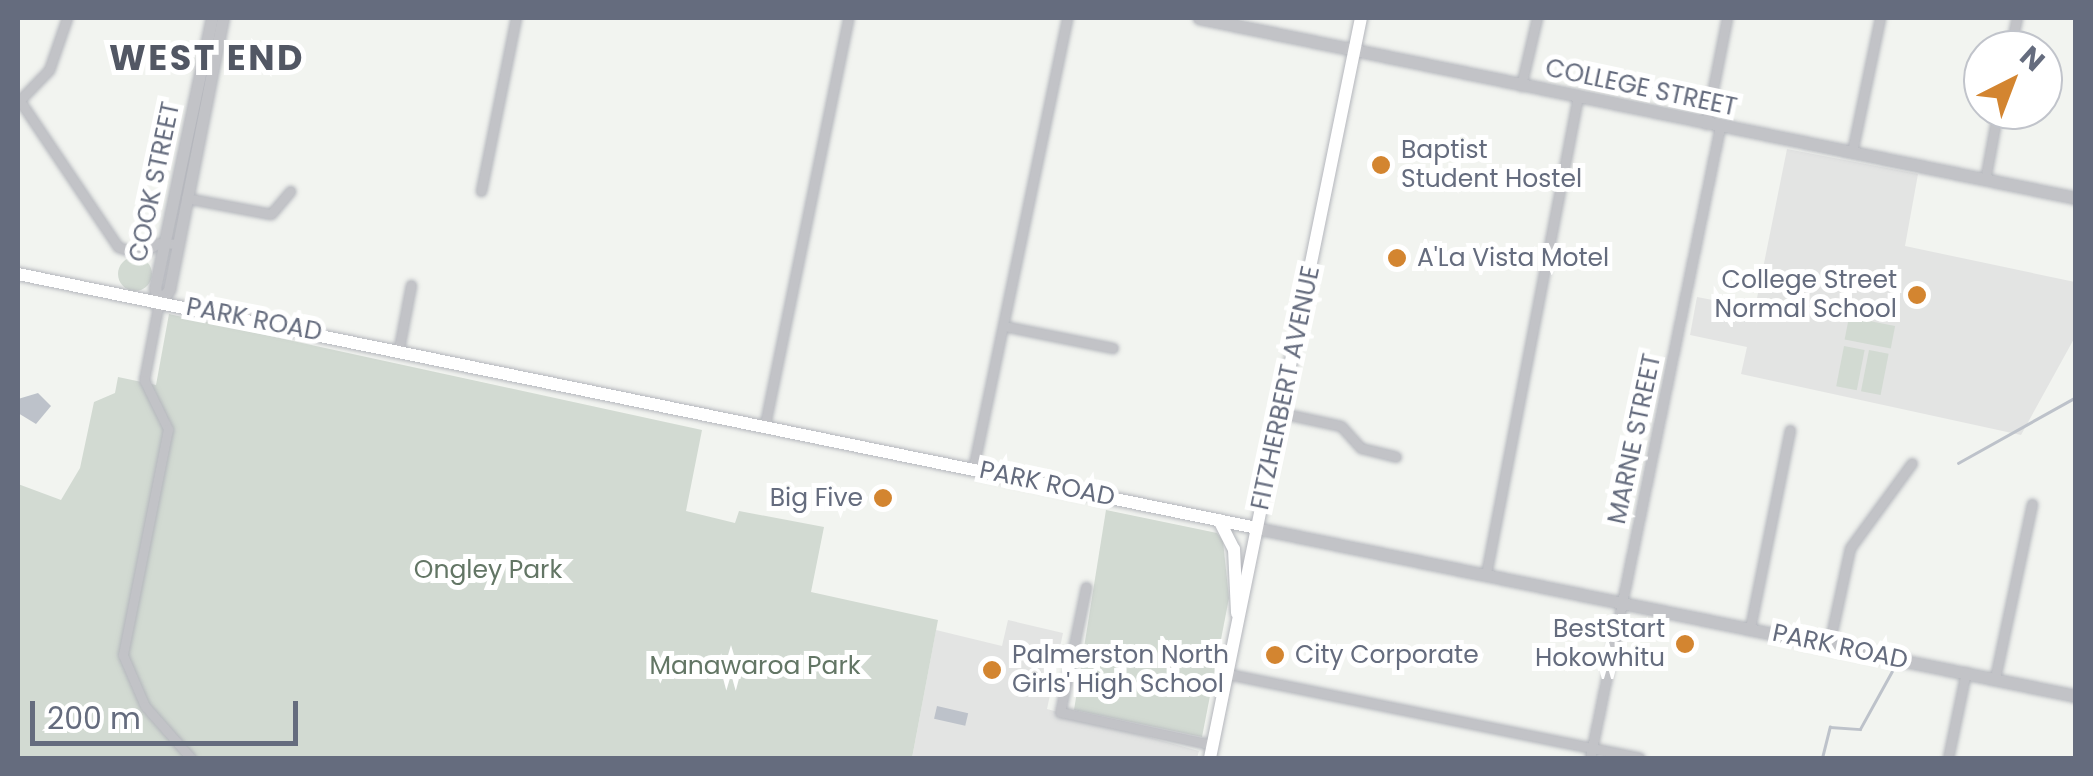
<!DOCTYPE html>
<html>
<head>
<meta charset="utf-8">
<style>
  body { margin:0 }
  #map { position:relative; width:2093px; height:776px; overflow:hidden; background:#f2f4f0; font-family:Poppins,sans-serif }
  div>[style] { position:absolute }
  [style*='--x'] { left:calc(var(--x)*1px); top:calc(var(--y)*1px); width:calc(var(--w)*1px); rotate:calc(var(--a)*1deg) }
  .built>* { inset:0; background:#e3e4e3 }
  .green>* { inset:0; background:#d2dad2; transform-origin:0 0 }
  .round { border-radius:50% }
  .water>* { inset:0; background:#bdc2ca; transform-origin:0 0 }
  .stream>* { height:2.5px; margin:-1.25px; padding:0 1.25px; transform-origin:1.25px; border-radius:1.25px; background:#bdc2ca }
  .roads { filter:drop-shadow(0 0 2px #b4b6bc) drop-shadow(0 0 2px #b4b6bc) }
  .minor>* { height:9px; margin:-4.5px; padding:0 4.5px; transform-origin:4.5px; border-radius:4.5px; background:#c2c3c7 }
  .tertiary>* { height:11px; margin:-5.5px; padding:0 5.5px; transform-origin:5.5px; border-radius:5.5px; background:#c2c3c7 }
  .secondary>* { height:12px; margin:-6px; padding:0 6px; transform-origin:6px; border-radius:6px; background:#fff }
  .dots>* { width:28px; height:28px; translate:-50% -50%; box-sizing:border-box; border:5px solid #fff; border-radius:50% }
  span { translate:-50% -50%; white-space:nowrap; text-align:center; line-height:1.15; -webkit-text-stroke:10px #fff; paint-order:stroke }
  .street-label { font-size:25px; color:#656c7e }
  .poi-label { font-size:25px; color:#656c7e }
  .left { translate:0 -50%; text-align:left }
  .right { translate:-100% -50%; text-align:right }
  .park-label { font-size:25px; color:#637665 }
  .district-label { font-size:35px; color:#525764; font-weight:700; letter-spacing:2.5px }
  .frame { position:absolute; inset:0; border:20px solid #656c7e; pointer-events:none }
  .north { position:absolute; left:1963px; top:30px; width:100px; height:100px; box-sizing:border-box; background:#fff; border:2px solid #c1c4cb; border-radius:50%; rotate:42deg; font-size:28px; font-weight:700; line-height:40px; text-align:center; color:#656c7e }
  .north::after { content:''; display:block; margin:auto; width:35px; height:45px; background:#d38530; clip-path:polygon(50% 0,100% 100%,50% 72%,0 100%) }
  .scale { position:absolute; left:30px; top:701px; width:268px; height:45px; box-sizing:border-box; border:5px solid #656c7e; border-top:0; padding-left:12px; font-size:30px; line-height:35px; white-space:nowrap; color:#656c7e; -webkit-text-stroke:8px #fff; paint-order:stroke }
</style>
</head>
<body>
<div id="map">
  <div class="built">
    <div style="clip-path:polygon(1787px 149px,1918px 174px,1905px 246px,2075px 282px,2075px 337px,2021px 435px,1741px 374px,1747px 347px,1690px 335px,1697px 297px,1755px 308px)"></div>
    <div style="clip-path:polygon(1008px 620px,1063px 633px,1047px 709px,1199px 751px,1197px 758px,912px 758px,936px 630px,1002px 646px)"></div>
  </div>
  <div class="green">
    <div class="round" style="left:118px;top:257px;width:34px;height:34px"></div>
    <div style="clip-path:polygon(169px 314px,702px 430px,686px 511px,735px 523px,739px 511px,824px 527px,811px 592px,938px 620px,912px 758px,18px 758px,18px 484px,61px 500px,80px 468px,94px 402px,115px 393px,118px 377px,156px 385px)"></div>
    <div style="left:1849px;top:317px;width:47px;height:23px;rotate:11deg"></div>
    <div style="left:1844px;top:346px;width:21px;height:41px;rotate:11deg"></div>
    <div style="left:1869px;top:350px;width:20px;height:42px;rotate:11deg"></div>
    <div style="clip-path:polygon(1106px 510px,1217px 533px,1223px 541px,1229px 598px,1202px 737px,1074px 710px)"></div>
  </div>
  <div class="water">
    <div style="clip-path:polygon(38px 393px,51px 406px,36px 424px,18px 413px,18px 399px)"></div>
    <div style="left:937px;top:706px;width:32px;height:13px;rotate:13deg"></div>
  </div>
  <div class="stream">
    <div style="--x:1958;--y:463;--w:135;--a:-29.2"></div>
    <div style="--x:1822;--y:758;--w:32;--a:-76"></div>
    <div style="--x:1830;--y:727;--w:30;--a:4"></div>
    <div style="--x:1860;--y:729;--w:66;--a:-61.1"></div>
  </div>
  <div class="roads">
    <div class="minor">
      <div style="--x:2010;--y:50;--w:33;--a:-78"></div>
      <div style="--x:1521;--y:86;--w:70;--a:-76.8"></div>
      <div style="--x:20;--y:101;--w:176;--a:56.1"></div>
      <div style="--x:118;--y:247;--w:23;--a:18"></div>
      <div style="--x:140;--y:254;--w:22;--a:-30"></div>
      <div style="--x:159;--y:243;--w:20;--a:3"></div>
      <div style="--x:18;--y:102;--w:45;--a:-45.9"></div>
      <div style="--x:49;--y:70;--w:55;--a:-70.9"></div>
      <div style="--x:1706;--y:124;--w:108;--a:-78.8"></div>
      <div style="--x:1852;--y:152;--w:137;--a:-78.2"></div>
      <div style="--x:1985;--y:180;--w:71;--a:-79.5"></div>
      <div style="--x:481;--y:191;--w:177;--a:-78.6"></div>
      <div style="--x:186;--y:198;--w:86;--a:10.7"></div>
      <div style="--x:271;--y:214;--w:30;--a:-50"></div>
      <div style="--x:159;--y:302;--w:79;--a:100.9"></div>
      <div style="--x:144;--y:380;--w:55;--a:63.9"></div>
      <div style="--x:168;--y:429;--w:230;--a:101.3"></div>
      <div style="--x:123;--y:655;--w:56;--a:66.7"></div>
      <div style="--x:145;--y:706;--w:69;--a:48.5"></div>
      <div style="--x:1004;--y:326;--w:111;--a:11.4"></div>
      <div style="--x:399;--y:348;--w:64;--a:-79.2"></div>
      <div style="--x:1281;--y:413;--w:61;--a:12.2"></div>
      <div style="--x:1341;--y:426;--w:30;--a:48"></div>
      <div style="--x:1361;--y:448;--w:36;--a:14"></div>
      <div style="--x:765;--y:424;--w:414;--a:-78.4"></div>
      <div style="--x:973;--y:469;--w:461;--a:-78.2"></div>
      <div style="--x:1486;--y:574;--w:487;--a:-79.1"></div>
      <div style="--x:1086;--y:587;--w:128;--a:101.7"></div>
      <div style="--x:1060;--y:712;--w:157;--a:12.2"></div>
      <div style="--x:1750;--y:628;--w:202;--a:-78.6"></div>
      <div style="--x:1829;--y:645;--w:99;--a:-77.8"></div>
      <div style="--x:1850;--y:548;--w:105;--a:-53.9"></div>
      <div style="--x:1228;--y:674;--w:420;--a:11.5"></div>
      <div style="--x:1995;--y:678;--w:178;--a:-78"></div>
      <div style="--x:1590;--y:758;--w:644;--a:-78.36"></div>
      <div style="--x:1948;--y:758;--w:88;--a:-78.2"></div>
    </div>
    <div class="tertiary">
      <div style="--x:1199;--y:18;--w:895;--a:11.6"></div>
      <div style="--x:159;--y:302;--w:16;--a:-50"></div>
      <div style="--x:169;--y:290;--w:277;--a:-78.8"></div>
      <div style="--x:159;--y:302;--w:15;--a:-106"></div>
      <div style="--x:155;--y:288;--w:276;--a:-78.1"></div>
      <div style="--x:1256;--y:528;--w:837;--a:11.58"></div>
    </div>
    <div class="secondary">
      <div style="--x:18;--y:274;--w:1264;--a:11.59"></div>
      <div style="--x:1219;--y:520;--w:33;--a:63"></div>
      <div style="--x:1234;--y:549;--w:64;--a:87.3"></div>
      <div style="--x:1210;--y:758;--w:755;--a:-78.47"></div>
    </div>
  </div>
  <div class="dots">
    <div style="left:1381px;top:165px;background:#d38530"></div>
    <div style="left:1397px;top:258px;background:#d38530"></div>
    <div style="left:1917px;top:295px;background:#d38530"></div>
    <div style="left:883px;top:498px;background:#d38530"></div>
    <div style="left:1685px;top:644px;background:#d38530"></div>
    <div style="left:1275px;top:655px;background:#d38530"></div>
    <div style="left:992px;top:670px;background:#d38530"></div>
  </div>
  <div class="street-label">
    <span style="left:1641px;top:88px;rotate:12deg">COLLEGE STREET</span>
    <span style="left:155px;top:182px;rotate:-78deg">COOK STREET</span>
    <span style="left:254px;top:320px;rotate:11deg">PARK ROAD</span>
    <span style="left:1286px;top:388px;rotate:-78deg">FITZHERBERT AVENUE</span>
    <span style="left:1635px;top:439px;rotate:-78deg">MARNE STREET</span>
    <span style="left:1047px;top:484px;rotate:12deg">PARK ROAD</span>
    <span style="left:1840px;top:647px;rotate:12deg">PARK ROAD</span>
  </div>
  <div class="poi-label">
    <span class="left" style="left:1401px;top:165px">Baptist<br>Student Hostel</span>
    <span class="left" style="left:1417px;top:258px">A'La Vista Motel</span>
    <span class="right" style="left:1897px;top:295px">College Street<br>Normal School</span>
    <span class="right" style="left:863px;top:498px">Big Five</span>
    <span class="right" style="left:1665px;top:644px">BestStart<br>Hokowhitu</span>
    <span class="left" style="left:1295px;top:655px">City Corporate</span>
    <span class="left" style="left:1012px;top:670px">Palmerston North<br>Girls' High School</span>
  </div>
  <div class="park-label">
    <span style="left:488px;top:570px">Ongley Park</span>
    <span style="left:755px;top:666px">Manawaroa Park</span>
  </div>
  <div class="district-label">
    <span style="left:207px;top:58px">WEST END</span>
  </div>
  <div class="frame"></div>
  <div class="north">N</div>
  <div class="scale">200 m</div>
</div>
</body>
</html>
